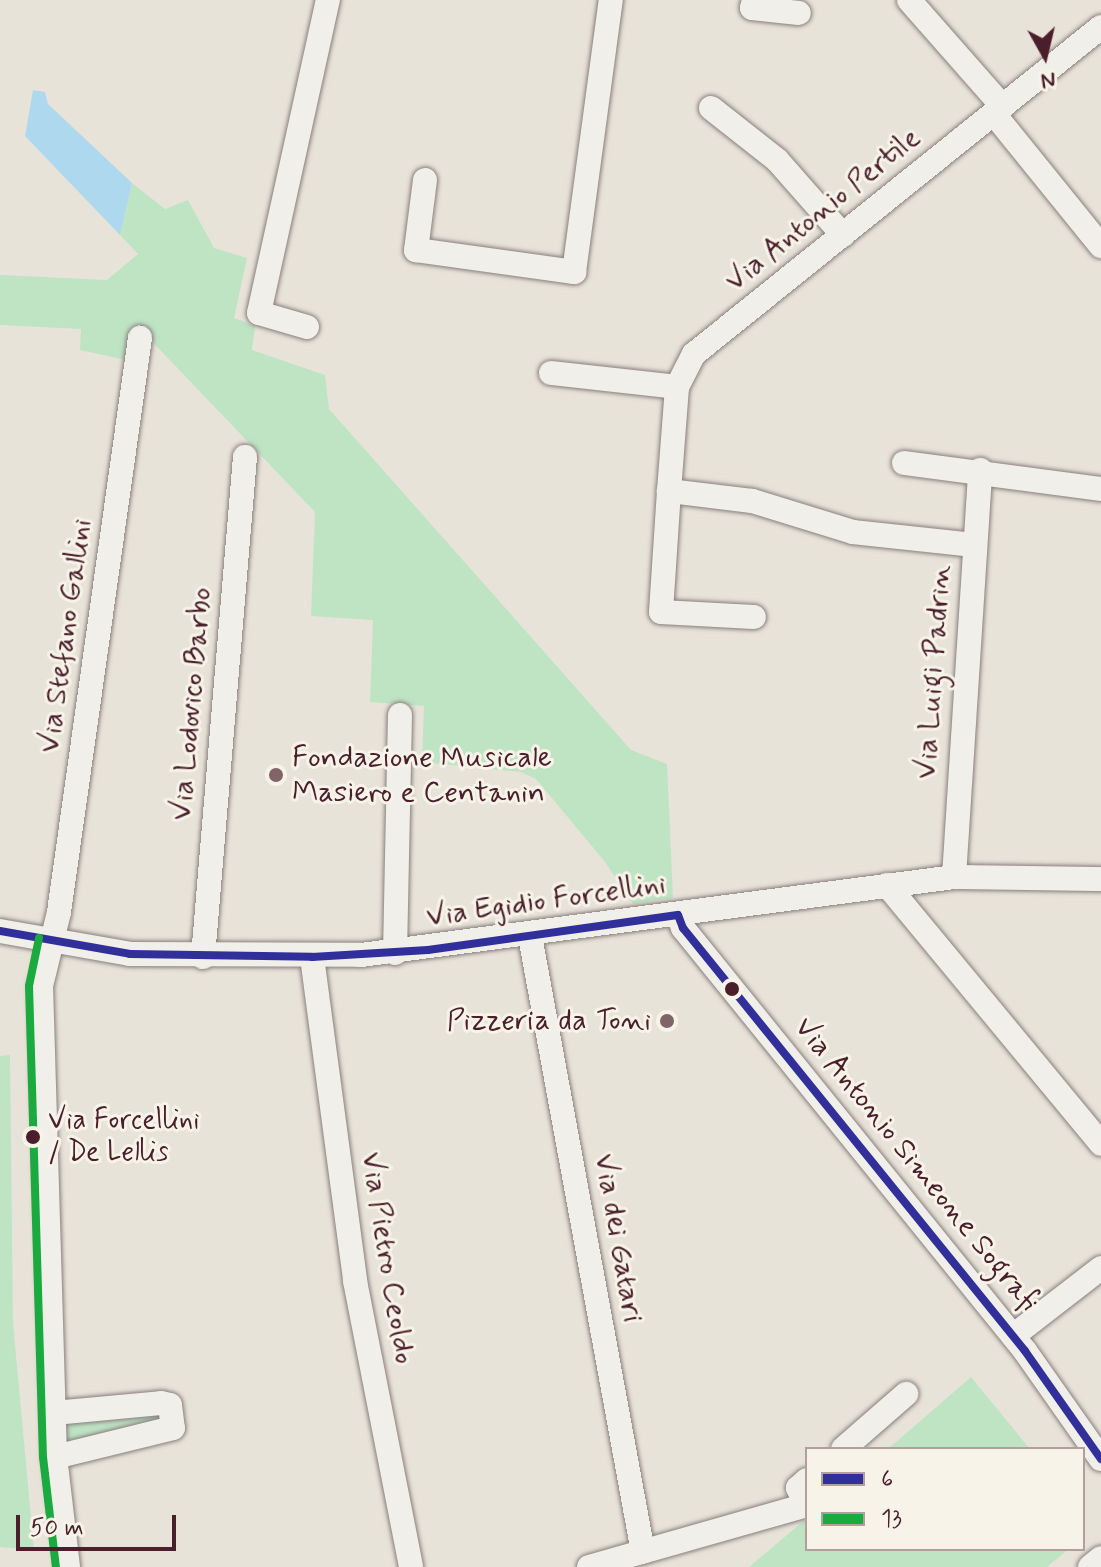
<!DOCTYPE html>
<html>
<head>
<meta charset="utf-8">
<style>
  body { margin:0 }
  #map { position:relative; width:1101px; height:1567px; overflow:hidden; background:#e8e3d9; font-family:Mynerve,sans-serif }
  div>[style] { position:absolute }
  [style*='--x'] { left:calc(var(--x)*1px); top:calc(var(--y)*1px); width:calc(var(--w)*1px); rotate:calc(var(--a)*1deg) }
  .green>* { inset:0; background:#bee4c4 }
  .water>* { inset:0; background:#aed8ed }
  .roads { filter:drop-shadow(0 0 2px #897f7d) drop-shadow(0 0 2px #897f7d) }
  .minor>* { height:24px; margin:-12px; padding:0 12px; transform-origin:12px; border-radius:12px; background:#f0efea }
  .bus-1>* { height:8px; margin:-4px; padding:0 4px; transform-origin:4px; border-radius:4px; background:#312f9a }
  .bus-2>* { height:8px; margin:-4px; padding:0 4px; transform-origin:4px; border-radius:4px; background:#1baa40 }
  .dots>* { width:22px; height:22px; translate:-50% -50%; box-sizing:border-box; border:4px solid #f7f3e8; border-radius:50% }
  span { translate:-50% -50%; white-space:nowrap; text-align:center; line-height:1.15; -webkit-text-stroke:6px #f7f3e8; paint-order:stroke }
  .bus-label { font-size:28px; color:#4a1f2b }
  .left { translate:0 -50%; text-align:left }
  .street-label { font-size:30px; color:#4a1f2b }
  .poi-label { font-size:30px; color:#4a1f2b }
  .right { translate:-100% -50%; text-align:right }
  .legend { position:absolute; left:805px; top:1447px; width:280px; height:104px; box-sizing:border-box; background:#f7f3e8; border:2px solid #b29e9c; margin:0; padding:10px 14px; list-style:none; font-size:24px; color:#4a1f2b }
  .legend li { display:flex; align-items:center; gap:16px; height:40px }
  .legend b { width:40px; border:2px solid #b29e9c }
  .north { position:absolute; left:1005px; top:16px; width:80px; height:80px; -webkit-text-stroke:6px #f7f3e8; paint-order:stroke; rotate:172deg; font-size:22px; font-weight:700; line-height:32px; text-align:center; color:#4a1f2b }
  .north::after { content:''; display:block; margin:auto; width:28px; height:36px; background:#4a1f2b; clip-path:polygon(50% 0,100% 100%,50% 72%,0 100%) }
  .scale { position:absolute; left:16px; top:1515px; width:160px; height:36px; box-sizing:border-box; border:4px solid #4a1f2b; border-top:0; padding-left:10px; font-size:24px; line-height:28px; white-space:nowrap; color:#4a1f2b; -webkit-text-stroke:6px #f7f3e8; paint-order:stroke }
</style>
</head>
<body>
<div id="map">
  <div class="green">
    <div style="clip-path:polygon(132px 183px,165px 209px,188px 200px,214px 248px,247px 258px,234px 318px,255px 326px,252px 350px,325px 375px,329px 409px,631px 750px,667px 764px,673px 898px,633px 904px,605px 862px,536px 779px,521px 772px,422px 762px,424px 706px,370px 702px,373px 620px,311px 616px,315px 512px,141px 330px,135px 362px,80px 350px,81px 329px,0 325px,0 275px,107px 280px,138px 254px,120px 235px)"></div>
    <div style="clip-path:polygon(10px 1055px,13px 1323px,34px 1550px,0 1547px,0 1056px)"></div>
    <div style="clip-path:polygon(971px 1377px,1030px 1449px,888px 1449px)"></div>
    <div style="clip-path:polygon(161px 1403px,173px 1428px,55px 1457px,54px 1413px)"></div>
    <div style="clip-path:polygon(807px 1518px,807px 1549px,1069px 1549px,1047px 1567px,749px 1567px)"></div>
  </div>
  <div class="water">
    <div style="clip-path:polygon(33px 90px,45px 92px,48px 104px,132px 183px,120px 235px,25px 136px)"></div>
  </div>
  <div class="roads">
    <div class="minor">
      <div style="--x:754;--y:0;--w:8;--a:104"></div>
      <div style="--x:752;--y:8;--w:47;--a:6.1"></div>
      <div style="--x:909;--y:0;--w:142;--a:48.7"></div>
      <div style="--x:711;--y:108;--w:84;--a:38.2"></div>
      <div style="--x:777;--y:160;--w:100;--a:48.7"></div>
      <div style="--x:994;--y:114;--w:170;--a:51"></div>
      <div style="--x:425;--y:180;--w:71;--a:97.3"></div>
      <div style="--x:416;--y:250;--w:160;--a:7.9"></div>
      <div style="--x:574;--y:272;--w:275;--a:-82.3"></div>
      <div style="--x:307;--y:327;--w:50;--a:-163.7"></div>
      <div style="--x:259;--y:313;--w:321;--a:-77.6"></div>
      <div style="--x:551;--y:373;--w:127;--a:6.3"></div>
      <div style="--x:904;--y:463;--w:199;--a:7.5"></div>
      <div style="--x:669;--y:491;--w:121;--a:93.8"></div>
      <div style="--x:661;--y:612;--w:93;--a:3.1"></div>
      <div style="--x:974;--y:545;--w:122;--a:-173.9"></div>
      <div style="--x:853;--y:532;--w:106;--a:-162.9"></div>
      <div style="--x:752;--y:501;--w:84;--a:-173.1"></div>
      <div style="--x:669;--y:491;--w:104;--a:-85.6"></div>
      <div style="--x:677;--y:387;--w:37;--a:-63"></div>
      <div style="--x:694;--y:354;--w:522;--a:-38.78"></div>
      <div style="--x:954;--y:877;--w:408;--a:-86.3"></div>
      <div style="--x:887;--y:885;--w:336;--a:50.4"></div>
      <div style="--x:678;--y:915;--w:14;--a:69"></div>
      <div style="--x:683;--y:928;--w:544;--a:51.04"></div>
      <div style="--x:1025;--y:1351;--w:132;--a:54.9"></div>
      <div style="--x:0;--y:931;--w:132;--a:10"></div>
      <div style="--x:130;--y:954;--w:231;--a:0.2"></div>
      <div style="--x:361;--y:955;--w:598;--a:-7.49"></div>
      <div style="--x:954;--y:877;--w:147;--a:0.8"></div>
      <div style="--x:530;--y:936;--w:626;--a:79.61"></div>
      <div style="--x:395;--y:953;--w:238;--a:-88.8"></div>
      <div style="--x:203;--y:957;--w:502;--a:-85.2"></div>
      <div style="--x:312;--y:957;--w:327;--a:82.4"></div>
      <div style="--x:355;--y:1281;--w:291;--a:78.9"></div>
      <div style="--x:1013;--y:1336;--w:111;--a:-37.7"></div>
      <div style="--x:54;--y:1413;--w:107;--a:-5.3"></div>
      <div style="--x:161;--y:1403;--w:9;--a:13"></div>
      <div style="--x:170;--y:1405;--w:23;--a:83"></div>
      <div style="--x:173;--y:1428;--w:122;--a:166.2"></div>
      <div style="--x:843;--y:1449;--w:84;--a:-41.1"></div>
      <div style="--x:68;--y:1567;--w:111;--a:-96.7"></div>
      <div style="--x:55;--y:1457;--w:471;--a:-91.7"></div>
      <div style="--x:41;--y:986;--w:76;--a:-76.3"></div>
      <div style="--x:59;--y:912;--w:580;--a:-81.97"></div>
      <div style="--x:589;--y:1567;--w:226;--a:-15.9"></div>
      <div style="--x:806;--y:1505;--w:19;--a:-115"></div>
      <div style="--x:798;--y:1488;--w:12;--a:-42"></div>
      <div style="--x:1090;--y:1567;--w:14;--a:-39"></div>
    </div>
  </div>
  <div class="bus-1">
    <div style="--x:678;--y:915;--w:14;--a:69"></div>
    <div style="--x:683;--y:928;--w:544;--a:51.04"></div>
    <div style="--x:1025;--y:1351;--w:132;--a:54.9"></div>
    <div style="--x:0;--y:931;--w:132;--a:10"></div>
    <div style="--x:130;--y:954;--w:182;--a:0.9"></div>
    <div style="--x:312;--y:957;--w:116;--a:-3.5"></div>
    <div style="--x:428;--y:950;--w:252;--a:-8"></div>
  </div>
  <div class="bus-2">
    <div style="--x:39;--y:938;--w:49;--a:101.8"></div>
    <div style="--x:29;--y:986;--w:471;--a:88.3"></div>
    <div style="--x:43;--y:1457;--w:111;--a:83.3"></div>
  </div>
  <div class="dots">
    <div style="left:276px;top:775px;background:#816468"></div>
    <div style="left:732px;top:989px;background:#4a1f2b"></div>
    <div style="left:667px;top:1021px;background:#816468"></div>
    <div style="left:33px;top:1137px;background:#4a1f2b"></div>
  </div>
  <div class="bus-label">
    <span class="left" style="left:48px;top:1137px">Via Forcellini<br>/ De Lellis</span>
  </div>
  <div class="street-label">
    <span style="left:823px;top:210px;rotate:-39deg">Via Antonio Pertile</span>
    <span style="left:66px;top:636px;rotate:-82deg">Via Stefano Gallini</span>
    <span style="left:934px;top:672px;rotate:-86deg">Via Luigi Padrin</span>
    <span style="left:192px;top:704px;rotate:-85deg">Via Lodovico Barbo</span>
    <span style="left:546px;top:901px;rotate:-8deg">Via Egidio Forcellini</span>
    <span style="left:916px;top:1165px;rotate:51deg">Via Antonio Simeone Sografi</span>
    <span style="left:618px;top:1238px;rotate:80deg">Via dei Gatari</span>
    <span style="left:387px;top:1258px;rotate:81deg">Via Pietro Ceoldo</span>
  </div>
  <div class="poi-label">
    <span class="left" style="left:292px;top:775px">Fondazione Musicale<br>Masiero e Centanin</span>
    <span class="right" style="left:651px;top:1021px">Pizzeria da Toni</span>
  </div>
  <ul class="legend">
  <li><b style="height:10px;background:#312f9a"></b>6</li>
  <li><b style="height:10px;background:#1baa40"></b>13</li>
  </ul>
  <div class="north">N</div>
  <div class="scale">50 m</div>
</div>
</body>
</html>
